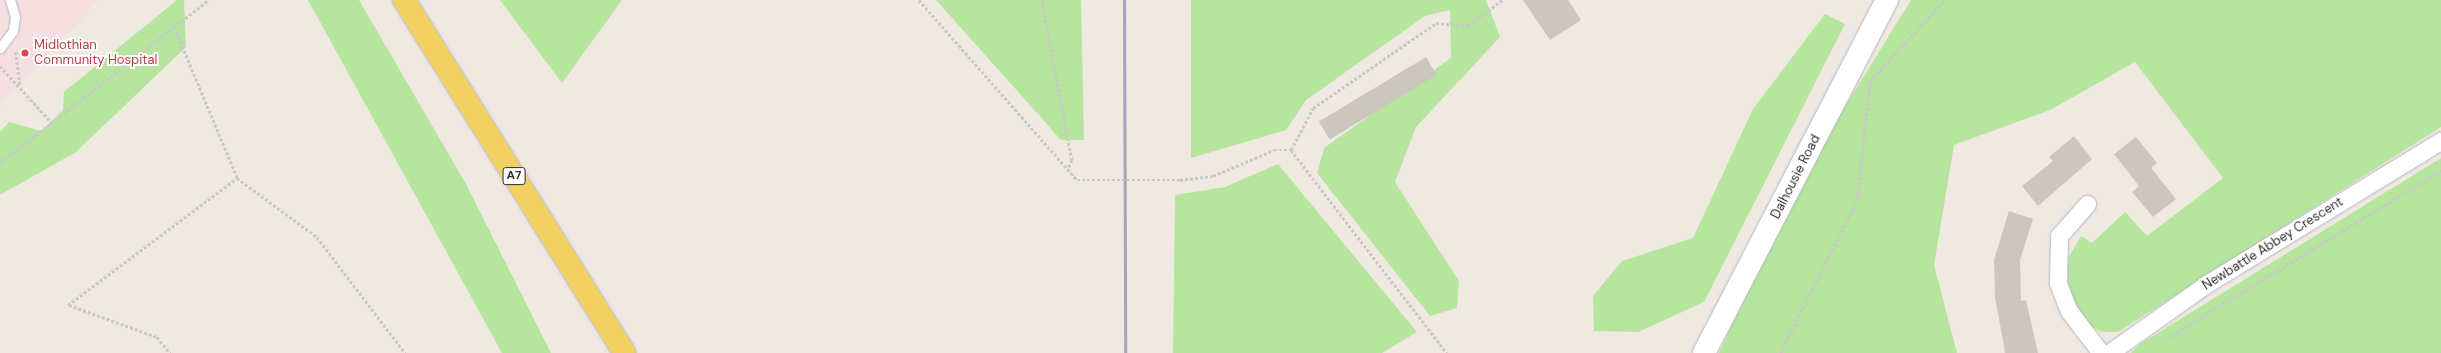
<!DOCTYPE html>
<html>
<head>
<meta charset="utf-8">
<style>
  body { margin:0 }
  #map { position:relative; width:2441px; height:353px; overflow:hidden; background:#efe9e1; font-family:"DM Sans",sans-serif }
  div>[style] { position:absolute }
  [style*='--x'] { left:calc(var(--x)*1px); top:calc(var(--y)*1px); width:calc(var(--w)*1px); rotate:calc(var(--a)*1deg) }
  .medical>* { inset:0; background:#f5dfe0 }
  .green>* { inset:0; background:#b6e59e }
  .building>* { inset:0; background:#cbc7bf; transform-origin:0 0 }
  .path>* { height:2.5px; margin-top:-1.25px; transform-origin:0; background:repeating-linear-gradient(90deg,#c9c9c9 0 3px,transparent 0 5px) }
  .roads { filter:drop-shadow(0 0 1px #b4b7c1) drop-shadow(0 0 1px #b4b7c1) }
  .lane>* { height:9px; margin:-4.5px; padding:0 4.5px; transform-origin:4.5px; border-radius:4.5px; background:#fff }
  .street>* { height:17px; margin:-8.5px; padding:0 8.5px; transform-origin:8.5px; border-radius:8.5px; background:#fff }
  .secondary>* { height:22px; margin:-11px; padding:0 11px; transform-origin:11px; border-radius:11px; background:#fff }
  .primary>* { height:22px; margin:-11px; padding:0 11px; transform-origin:11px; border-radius:11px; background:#f2d163 }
  .rail>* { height:3px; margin:-1.5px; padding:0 1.5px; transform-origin:1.5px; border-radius:1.5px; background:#a3a6b8 }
  .path-bridge>* { height:2.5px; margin-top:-1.25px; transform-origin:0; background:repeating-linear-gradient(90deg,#c9c9c9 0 3px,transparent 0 5px) }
  .dots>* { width:11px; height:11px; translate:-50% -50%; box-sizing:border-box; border:2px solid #fff; border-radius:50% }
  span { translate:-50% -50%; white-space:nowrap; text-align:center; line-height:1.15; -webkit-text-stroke:4px #fff; paint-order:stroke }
  .shield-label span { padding:1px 3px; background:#fff; border:1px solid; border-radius:3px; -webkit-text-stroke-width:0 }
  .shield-label { font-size:12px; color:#2e2e2e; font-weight:700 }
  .health-label { font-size:13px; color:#be3a42 }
  .left { translate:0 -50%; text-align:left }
  .street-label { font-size:13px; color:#2e2e2e }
</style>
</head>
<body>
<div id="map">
  <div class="medical">
    <div style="clip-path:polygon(0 0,99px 0,0 106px)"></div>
  </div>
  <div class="green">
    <div style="clip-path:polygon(177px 0,184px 0,186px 47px,76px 152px,0 195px,0 132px,9px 122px,41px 131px,63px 110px,64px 92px)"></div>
    <div style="clip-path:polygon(308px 0,359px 0,466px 184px,551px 353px,502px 353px)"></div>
    <div style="clip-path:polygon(500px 0,622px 0,562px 83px)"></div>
    <div style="clip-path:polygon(936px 0,1081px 0,1084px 140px,1061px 140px)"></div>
    <div style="clip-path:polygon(1191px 0,1486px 0,1500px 37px,1416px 127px,1395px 182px,1459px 281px,1457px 308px,1430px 316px,1317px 173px,1324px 148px,1451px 58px,1450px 10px,1425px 16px,1306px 100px,1286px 130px,1191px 158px)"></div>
    <div style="clip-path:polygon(1911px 0,2441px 0,2441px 127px,2118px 332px,2102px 332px,2086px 324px,2067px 286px,2068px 258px,2081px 236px,2092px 243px,2125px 212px,2147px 236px,2223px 178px,2135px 62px,2050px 110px,1954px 145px,1934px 265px,1957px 353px,1719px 353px,1794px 189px)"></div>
    <div style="clip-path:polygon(1825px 14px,1845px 24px,1704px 302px,1638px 332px,1594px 331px,1593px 296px,1622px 261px,1693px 238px,1753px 109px)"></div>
    <div style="clip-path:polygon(2441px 158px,2441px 353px,2131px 353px,2140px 344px)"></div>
    <div style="clip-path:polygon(1278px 164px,1417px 332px,1382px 353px,1173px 353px,1175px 195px,1225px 187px)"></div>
  </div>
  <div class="building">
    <div style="clip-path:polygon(1523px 0,1568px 0,1581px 20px,1550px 40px)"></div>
    <div style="left:1426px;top:57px;width:21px;height:125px;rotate:59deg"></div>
    <div style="clip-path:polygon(2074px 136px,2092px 159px,2038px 206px,2022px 186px,2053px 161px,2049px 157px)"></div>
    <div style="clip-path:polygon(2136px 137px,2157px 163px,2151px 168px,2176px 199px,2153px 217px,2132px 192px,2139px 186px,2114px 154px)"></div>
    <div style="clip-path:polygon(2009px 211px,2033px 219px,2020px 260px,2021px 301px,2026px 300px,2038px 353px,2005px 353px,2004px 346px,1995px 298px,1994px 260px)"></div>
  </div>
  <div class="path">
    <div style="--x:919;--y:0;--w:240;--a:48.7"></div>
    <div style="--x:1042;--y:0;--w:163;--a:79.4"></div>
    <div style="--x:1072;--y:160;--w:10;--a:114"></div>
    <div style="--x:16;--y:52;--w:35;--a:83"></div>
    <div style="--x:0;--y:66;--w:79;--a:47.6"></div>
    <div style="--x:1291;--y:150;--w:47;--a:-62.4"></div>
    <div style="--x:1313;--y:108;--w:150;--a:-34.6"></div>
    <div style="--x:1436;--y:23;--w:32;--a:5"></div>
    <div style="--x:1468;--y:26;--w:43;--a:-37.4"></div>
    <div style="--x:1291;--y:150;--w:256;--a:52.5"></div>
    <div style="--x:0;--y:163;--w:265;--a:-38"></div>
    <div style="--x:237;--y:178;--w:99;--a:36.4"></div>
    <div style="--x:317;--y:237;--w:146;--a:52.8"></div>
    <div style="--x:1180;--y:180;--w:33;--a:-7"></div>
    <div style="--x:1213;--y:176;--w:66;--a:-23.1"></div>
    <div style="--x:1274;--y:150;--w:17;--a:0"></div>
    <div style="--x:68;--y:305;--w:211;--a:-36.9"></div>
    <div style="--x:237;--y:178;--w:160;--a:-112.7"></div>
    <div style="--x:69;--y:305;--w:94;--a:20"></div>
    <div style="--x:157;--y:337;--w:21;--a:51"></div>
    <div style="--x:2167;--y:338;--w:321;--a:-31.4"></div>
    <div style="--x:1780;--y:353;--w:171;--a:-63.3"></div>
    <div style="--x:1857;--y:200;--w:120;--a:-83.8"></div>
    <div style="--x:1870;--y:81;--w:110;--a:-47.2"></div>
  </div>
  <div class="roads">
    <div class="lane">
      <div style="--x:0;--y:48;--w:21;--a:-53"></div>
      <div style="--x:13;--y:31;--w:14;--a:-82"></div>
      <div style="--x:15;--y:17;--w:18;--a:-106"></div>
    </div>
    <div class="street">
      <div style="--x:2087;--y:204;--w:43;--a:131.2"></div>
      <div style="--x:2059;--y:236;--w:47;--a:91.2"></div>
      <div style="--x:2058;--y:283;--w:30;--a:69"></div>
      <div style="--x:2069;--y:311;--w:53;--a:52.7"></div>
      <div style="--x:2109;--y:353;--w:121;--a:-35.3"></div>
      <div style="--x:2208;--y:283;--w:273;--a:-31.4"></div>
    </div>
    <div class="secondary">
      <div style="--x:1704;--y:353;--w:398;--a:-62.6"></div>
    </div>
    <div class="primary">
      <div style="--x:404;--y:0;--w:416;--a:58"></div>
    </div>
  </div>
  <div class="rail">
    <div style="--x:1124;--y:0;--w:353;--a:89.8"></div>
  </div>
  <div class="path-bridge">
    <div style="--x:1077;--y:180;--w:103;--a:0"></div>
  </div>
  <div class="dots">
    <div style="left:25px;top:53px;background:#e0444e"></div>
  </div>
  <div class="shield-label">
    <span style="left:514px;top:176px">A7</span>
  </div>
  <div class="health-label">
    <span class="left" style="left:34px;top:53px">Midlothian<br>Community Hospital</span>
  </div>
  <div class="street-label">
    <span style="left:1796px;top:177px;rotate:-63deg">Dalhousie Road</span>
    <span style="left:2273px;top:244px;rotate:-32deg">Newbattle Abbey Crescent</span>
  </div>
</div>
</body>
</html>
